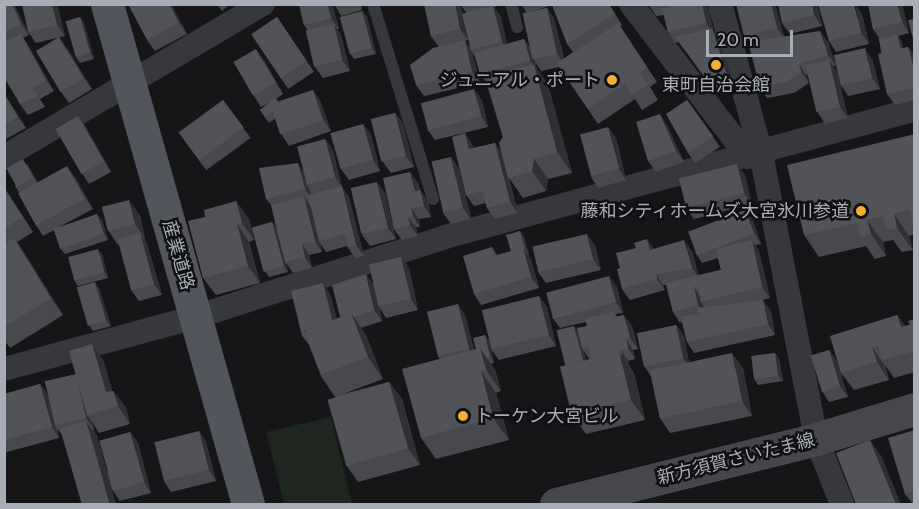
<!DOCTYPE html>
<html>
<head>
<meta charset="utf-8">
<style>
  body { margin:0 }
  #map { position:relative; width:919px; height:509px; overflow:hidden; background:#161618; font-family:Cabin,"Noto Sans JP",sans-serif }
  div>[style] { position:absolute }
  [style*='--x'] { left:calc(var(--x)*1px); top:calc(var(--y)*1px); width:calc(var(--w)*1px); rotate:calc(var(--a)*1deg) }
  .green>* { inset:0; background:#1e261f }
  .service>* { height:12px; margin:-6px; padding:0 6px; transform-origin:6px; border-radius:6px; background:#37383d }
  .minor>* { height:24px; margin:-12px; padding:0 12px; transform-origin:12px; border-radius:12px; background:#37383d }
  .secondary>* { height:33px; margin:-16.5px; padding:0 16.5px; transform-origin:16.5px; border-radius:16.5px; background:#45474d }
  .primary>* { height:33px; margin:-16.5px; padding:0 16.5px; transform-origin:16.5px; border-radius:16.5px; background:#53555c }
  .wall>* { inset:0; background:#47494d; transform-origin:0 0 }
  .shaded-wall>* { inset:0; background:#2f3033 }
  .building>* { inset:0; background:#525359; transform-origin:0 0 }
  .dots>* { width:16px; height:16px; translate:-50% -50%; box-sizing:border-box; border:3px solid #111113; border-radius:50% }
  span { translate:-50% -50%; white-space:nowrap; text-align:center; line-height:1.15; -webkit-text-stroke:5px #111113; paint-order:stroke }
  .poi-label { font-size:18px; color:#a8adb8 }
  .right { translate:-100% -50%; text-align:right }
  .left { translate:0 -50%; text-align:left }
  .street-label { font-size:18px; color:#a8adb8 }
  .frame { position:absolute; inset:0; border:6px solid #a8adb8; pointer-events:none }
  .scale { position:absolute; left:706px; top:30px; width:87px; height:27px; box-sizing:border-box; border:3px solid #a8adb8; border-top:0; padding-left:8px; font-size:18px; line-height:21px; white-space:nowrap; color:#a8adb8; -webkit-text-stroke:4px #111113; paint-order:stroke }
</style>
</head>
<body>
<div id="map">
  <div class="green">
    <div style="clip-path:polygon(331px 417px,352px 504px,284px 504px,266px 432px)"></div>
  </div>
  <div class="service">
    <div style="--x:373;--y:4;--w:204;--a:72.9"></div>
    <div style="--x:511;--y:4;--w:24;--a:75"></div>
  </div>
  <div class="minor">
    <div style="--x:631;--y:4;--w:193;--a:52.6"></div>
    <div style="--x:720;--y:4;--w:155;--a:74.6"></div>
    <div style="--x:761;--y:153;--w:291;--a:79.1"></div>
    <div style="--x:816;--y:439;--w:70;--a:68.2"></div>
    <div style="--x:4;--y:157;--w:301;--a:-30.6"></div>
    <div style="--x:4;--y:369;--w:198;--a:-15.2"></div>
    <div style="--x:195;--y:317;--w:262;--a:-17.7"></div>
    <div style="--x:445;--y:237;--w:486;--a:-15.2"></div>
  </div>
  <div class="secondary">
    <div style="--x:556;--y:504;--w:268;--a:-14"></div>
    <div style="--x:816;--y:439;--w:102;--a:-17"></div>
  </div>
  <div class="primary">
    <div style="--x:107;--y:4;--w:520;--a:74.25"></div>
  </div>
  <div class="wall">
    <div style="clip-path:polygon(4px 4px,14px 4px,29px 35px,23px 38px,28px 45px,54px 91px,40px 99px,45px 107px,28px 115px,20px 104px,4px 52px)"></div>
    <div style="clip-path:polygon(57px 4px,65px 36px,36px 43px,28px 32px)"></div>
    <div style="clip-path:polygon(171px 4px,187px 34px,155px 51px,147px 40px)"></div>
    <div style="clip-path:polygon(217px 4px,230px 4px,222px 11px)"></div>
    <div style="clip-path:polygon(299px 4px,332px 4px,339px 29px,337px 29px,341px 35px,350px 71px,323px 78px,315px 67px,308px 31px,304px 25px)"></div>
    <div style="clip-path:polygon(334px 4px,361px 4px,362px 10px,341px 16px)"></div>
    <div style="clip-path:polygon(424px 4px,460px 4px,468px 40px,465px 41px,470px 48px,466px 12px,460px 4px,498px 4px,498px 6px,494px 7px,501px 17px,507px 44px,524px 39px,531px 49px,527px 13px,521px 4px,549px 4px,549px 6px,531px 12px,547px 8px,554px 19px,564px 59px,573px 52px,567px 44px,609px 4px,622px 25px,620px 26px,657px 82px,650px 87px,658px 100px,642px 110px,635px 99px,598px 124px,559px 67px,541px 71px,535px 62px,537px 69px,548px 85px,572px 173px,548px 179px,546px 191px,523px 198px,509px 178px,518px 213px,495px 219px,487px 208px,486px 203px,474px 206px,466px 195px,472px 144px,473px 148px,495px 143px,502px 153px,503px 137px,486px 82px,480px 73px,475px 56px,472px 52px,480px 83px,424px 96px,416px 85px,439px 47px,431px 36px)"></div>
    <div style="clip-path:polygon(648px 4px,705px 4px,709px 10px,713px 30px,719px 39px,734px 83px,713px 89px,679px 42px,675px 43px,668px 32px,664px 15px,656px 16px)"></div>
    <div style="clip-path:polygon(775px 4px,784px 37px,828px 42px,836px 66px,833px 66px,837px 71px,848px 118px,825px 124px,818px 113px,808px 75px,806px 75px,809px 83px,794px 93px,767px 98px,760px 87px,749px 42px,744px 36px)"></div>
    <div style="clip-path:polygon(817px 4px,822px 26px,790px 34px,782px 23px)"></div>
    <div style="clip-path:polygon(868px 4px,902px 4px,909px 33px,898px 36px,901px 40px,903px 48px,908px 47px,915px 56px,915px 100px,895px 105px,887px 94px,879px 38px,873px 29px)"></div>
    <div style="clip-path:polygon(362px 11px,367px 17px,376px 54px,354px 59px,350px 53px)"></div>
    <div style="clip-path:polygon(862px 14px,869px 44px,836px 52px,829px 41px)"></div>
    <div style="clip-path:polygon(80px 17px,84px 23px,94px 59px,80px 63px,76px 57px)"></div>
    <div style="left:277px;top:17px;width:66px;height:31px;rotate:56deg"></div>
    <div style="clip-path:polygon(67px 48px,92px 89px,69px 103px,61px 92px)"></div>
    <div style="clip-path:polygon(872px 59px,880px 89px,848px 96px,841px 85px)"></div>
    <div style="clip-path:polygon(264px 60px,283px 94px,276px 99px,279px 103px,313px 90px,320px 101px,331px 131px,289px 146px,282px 135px,276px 118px,269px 123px,260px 110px,271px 102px,261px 107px,254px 96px)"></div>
    <div style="clip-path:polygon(4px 93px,26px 128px,4px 140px)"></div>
    <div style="left:223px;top:100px;width:47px;height:55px;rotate:54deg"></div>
    <div style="clip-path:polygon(482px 100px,488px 127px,435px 140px,427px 129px)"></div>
    <div style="clip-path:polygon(687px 100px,720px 147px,695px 163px,688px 153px)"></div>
    <div style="clip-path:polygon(395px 113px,403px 124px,414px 167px,391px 173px,383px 162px)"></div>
    <div style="clip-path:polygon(78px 116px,86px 127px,111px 172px,89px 184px,82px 173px)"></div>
    <div style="clip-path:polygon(363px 124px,371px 135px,380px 171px,349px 180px,341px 169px)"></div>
    <div style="clip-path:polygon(667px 125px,684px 162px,656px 172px,648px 161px)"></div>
    <div style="clip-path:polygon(608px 127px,616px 138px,626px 180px,598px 188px,591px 177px)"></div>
    <div style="clip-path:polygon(915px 134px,915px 234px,909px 236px,913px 250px,902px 252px,893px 240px,883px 242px,886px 256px,875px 259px,866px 246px,819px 257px,804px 235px)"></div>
    <div style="clip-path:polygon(325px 139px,333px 150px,342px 187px,349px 197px,364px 256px,355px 258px,347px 246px,326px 252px,320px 243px,322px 252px,309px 255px,312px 268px,293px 273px,286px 263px,288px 272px,269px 277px,265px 271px,272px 222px,276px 227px,272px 206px,266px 199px,303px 171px)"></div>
    <div style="clip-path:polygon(27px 164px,37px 182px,75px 177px,93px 209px,59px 227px,102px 220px,108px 240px,65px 254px,60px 248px,54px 230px,43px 236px,36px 225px,19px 192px,15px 186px)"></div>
    <div style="clip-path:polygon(459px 168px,471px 219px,451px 224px,443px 213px)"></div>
    <div style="clip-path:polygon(745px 175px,752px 204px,694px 219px,686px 208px)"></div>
    <div style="clip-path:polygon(418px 183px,420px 190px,428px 201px,431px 217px,419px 219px,420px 227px,416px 227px,418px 236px,402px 240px,394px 229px)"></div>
    <div style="clip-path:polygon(4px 187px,33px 232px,17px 242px,63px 315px,10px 348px,4px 340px)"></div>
    <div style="clip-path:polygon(385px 193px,396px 239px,370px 246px,362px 235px)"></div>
    <div style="clip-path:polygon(236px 201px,249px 219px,254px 240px,249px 242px,260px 283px,216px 295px,203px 278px,205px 217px)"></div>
    <div style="clip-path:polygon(745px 210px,753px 221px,761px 244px,755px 245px,759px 251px,770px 298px,762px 300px,771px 311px,775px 335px,694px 353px,687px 342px,682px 322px,680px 323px,673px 312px,666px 285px,663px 285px,665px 290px,630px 300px,622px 289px,620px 268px,654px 249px,692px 251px,698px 275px,721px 270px,718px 258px,702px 263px,695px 252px)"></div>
    <div style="clip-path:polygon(140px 215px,145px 239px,144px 239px,147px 244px,162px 295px,139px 301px,131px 290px,119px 245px,118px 245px,108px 230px)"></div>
    <div style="clip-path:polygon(520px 231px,524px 237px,529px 255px,528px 255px,531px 259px,539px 288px,481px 305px,474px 294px,492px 247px,497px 255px,511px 251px)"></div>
    <div style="clip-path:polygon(595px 245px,601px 270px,546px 283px,538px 272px)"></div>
    <div style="clip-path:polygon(102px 254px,108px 278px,78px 286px,74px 280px)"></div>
    <div style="clip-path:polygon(401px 257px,409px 268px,418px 310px,386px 318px,379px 307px,382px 321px,361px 328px,366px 335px,383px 379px,343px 394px,389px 382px,402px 399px,420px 465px,358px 482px,346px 465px,335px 397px,321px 376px,309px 345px,302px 336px,330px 294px,337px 319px,340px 317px)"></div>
    <div style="clip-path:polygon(evenodd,617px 287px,623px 313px,616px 314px,617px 317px,632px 326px,638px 349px,633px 350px,635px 359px,628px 361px,630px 367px,634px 373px,645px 420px,586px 434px,571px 414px,565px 365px,577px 330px,587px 326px,586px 322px,560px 328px,552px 317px,617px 287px,583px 350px,589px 359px,591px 359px,586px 360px,583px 350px)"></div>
    <div style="clip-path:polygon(99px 288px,111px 326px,93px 331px,89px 325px)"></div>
    <div style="clip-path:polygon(539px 296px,547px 307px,556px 346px,499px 360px,491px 349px)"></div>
    <div style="clip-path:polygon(465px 315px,474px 350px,476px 349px,485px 335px,489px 341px,494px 363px,491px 364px,495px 370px,501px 391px,496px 393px,509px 440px,436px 459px,421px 438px,440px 359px,438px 356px)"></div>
    <div style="clip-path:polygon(897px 315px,905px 326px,910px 325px,915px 319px,915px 372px,894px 378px,885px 365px,889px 380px,854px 390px,841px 373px)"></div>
    <div style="clip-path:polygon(676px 325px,684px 336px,689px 362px,743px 368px,752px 416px,670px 433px,660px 418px,651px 376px,644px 366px)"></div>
    <div style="clip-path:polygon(92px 344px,104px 362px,112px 391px,113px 391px,126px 408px,130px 424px,99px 433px,93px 423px,94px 429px,93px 430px,97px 436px,107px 472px,130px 432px,138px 443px,151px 493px,120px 501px,113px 491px,62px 435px,57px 428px,59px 438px,7px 452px,4px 449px,4px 394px,40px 384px,48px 395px,51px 406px,76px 374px)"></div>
    <div style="clip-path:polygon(829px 350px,837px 361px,848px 397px,829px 402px,822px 391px)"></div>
    <div style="clip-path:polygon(775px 353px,779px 359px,783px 381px,758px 385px,754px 379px)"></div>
    <div style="clip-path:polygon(915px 430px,915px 504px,913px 504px,905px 494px)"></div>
    <div style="clip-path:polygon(199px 431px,206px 442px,216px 481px,171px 492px,164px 481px)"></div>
  </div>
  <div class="shaded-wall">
    <div style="clip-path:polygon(12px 4px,14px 5px,29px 35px,21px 24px)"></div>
    <div style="clip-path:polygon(52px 4px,57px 4px,65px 36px,57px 25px)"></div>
    <div style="clip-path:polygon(169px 4px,171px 4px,187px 34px,179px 23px)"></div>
    <div style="clip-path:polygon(327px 4px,332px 4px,339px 29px,331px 18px)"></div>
    <div style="clip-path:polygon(455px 4px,460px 4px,468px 40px,460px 29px)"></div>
    <div style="clip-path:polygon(702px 4px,705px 4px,709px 10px,713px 30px,719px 39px,734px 83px,726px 72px,713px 33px,706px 23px)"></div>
    <div style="clip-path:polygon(771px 4px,775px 4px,785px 39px,777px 28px)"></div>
    <div style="clip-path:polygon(812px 4px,817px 4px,822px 26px,814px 15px)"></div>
    <div style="clip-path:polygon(855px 4px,862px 14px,869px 44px,861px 33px)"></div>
    <div style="clip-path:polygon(897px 4px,902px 4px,909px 33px,902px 22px)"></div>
    <div style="clip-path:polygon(493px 6px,501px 17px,509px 53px,502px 42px)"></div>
    <div style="clip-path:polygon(547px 8px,554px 19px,565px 65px,557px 54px)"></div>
    <div style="clip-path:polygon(362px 11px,367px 17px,376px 54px,372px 48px)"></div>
    <div style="clip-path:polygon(80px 17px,84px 23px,94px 59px,90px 53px)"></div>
    <div style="clip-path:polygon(334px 24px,341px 35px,350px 71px,342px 60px)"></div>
    <div style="clip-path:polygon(820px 31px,828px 42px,836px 66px,828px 55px)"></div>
    <div style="clip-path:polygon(21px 34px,28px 45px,54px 91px,46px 80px)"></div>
    <div style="clip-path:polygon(897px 34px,901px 40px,905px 55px,901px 49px)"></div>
    <div style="clip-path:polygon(59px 37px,67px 48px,92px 89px,84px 78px)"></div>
    <div style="clip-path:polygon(524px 39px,532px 50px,537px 69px,548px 85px,572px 173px,557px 152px,534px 66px,530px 60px)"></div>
    <div style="clip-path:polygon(465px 40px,472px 52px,480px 83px,472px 72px)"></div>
    <div style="clip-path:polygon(908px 47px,915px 56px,915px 73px)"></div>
    <div style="clip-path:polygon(865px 48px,872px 59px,880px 89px,872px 78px)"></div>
    <div style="clip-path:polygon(256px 49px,264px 60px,283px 94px,276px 83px)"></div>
    <div style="clip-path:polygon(829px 60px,837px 71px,848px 118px,840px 107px)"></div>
    <div style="clip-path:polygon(799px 64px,806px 75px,809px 83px,801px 72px)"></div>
    <div style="clip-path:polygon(474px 89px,482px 100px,488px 127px,481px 116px)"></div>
    <div style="clip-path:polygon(313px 90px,320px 101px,331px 131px,323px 120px)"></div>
    <div style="clip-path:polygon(4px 93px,26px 128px,18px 117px)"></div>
    <div style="clip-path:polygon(395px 113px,403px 124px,414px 167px,406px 156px)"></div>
    <div style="clip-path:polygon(660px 114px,667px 125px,684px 162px,676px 151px)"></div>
    <div style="clip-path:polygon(78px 116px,86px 127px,111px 172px,104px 161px)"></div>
    <div style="clip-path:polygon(363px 124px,371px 135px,380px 171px,373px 160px)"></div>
    <div style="clip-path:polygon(608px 127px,616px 138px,626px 180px,619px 169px)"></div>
    <div style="clip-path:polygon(465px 133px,472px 144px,476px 160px,469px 149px)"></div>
    <div style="clip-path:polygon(325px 139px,333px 150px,342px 187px,349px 197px,364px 256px,356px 245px,342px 187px,335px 177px)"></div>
    <div style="clip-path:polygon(495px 143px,502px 153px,518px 213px,510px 202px)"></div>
    <div style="clip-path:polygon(451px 157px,459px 168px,471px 219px,463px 208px)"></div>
    <div style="clip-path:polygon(534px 159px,548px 179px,546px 191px,532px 171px)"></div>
    <div style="clip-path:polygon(298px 163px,305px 174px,306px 184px,309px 188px,313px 200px,305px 189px)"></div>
    <div style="clip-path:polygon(737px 164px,745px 175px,752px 204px,744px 193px)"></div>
    <div style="clip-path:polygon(67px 166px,75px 177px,93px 209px,85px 198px)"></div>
    <div style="clip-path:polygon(410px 172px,418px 183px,422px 202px,415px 191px)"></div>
    <div style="clip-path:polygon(377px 182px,385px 193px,396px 239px,388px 228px)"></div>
    <div style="clip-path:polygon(420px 190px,428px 201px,431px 217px,424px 206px)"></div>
    <div style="clip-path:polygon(304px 197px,312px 208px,319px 241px,320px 243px,322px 252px,315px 241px)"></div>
    <div style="clip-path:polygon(129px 200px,140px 215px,145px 239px,135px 224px)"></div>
    <div style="clip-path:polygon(236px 201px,249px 219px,254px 240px,242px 223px)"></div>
    <div style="clip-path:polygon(411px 208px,419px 219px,420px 227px,413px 216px)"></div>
    <div style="clip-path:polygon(745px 210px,753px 221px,761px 244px,754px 233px)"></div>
    <div style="clip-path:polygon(97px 214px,102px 220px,108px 240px,104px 234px)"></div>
    <div style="clip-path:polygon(894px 214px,909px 236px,913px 250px,897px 228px)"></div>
    <div style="clip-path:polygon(408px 217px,416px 227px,418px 236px,410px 225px)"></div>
    <div style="clip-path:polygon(867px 220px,883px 242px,886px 256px,871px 234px)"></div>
    <div style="clip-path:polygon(272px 222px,276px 227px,288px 272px,284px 266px)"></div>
    <div style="clip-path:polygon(237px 224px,249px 242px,260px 283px,248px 266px)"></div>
    <div style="clip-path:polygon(520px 231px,524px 237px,529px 255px,525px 249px)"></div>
    <div style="clip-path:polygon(140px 233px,147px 244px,162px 295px,154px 284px)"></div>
    <div style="clip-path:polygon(587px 234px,595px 245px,601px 270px,593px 259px)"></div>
    <div style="clip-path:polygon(14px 238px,26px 255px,63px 315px,51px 298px)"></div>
    <div style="clip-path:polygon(647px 239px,655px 250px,650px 250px)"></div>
    <div style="clip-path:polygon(684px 240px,692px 251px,700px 279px,692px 268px)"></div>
    <div style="clip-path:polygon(752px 240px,759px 251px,770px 298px,762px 287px)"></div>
    <div style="clip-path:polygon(302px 244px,309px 255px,312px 268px,305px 257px)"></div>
    <div style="clip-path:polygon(523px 248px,531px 259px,539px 288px,531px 277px)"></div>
    <div style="clip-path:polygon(98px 249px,102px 254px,108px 278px,104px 272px)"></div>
    <div style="clip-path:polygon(401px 257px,409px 268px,418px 310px,411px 299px)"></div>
    <div style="clip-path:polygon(366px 274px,374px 285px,382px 321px,374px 310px)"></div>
    <div style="clip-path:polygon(656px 274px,663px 285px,665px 290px,657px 279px)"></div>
    <div style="clip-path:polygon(609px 276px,617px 287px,623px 313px,616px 302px)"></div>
    <div style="clip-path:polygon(95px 282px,99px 288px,111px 326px,106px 320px)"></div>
    <div style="clip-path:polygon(323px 283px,330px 294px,342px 338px,334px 327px)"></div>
    <div style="clip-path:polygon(694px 287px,701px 298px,701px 302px,703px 305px,706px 316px,698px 305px)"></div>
    <div style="clip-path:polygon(539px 296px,547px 307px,556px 346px,549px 335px)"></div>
    <div style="clip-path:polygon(763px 300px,771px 311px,775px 335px,768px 324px)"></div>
    <div style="clip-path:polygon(458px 304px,465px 315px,476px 360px,469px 349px)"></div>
    <div style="clip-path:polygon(351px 313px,366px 335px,383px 379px,368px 357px)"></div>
    <div style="clip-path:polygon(624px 315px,632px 326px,638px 349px,630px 338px)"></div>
    <div style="clip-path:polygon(897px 315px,910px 333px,901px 327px)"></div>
    <div style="clip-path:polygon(676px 325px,684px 336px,690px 369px,683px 358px)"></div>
    <div style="clip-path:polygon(574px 326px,578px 331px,582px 348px,583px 350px,590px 376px,586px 370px)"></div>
    <div style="clip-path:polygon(485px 335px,489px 341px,494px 363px,490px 357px)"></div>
    <div style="clip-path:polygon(626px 339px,633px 350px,635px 359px,628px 348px)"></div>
    <div style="clip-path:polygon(92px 344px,104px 362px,117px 407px,106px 392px)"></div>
    <div style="clip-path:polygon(872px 347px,884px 365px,889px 380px,877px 362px)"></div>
    <div style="clip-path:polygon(480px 348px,495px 370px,501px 391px,486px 370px)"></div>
    <div style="clip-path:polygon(621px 350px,628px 361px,630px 367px,622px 356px)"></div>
    <div style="clip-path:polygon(829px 350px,837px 361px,848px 397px,840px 386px)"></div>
    <div style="clip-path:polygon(619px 352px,634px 373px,645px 420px,631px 400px)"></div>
    <div style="clip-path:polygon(732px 353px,743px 368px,752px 416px,742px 401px)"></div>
    <div style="clip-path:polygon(775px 353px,779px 359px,783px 381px,778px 376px)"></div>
    <div style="clip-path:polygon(481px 371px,496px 393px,509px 440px,493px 418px)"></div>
    <div style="clip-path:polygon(76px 374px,87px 415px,93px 423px,94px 429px,86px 418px)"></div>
    <div style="clip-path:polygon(389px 382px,402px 399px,420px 465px,408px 448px)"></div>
    <div style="clip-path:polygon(40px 384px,48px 395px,56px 425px,55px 426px,59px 438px,52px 427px)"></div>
    <div style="clip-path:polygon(113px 391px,126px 408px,130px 424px,118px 406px)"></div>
    <div style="clip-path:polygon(86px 421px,97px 436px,116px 504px,110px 504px)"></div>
    <div style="clip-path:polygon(199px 431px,206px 442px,216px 481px,209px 470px)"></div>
    <div style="clip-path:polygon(130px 432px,138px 443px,151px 493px,144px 482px)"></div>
    <div style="clip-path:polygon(870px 440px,882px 457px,901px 504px,896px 504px)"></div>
  </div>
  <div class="building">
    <div style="clip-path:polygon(4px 4px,12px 4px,21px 24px,4px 32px)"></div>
    <div style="clip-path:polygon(22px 4px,52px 4px,57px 25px,28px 32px)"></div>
    <div style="clip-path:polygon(128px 4px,169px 4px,179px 23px,147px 40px)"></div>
    <div style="clip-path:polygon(299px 4px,327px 4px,331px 18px,304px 25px)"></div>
    <div style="clip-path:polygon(424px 4px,455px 4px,460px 29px,431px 36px)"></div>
    <div style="clip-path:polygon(553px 4px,609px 4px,615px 14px,567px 44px,552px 5px)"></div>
    <div style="clip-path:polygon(679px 4px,702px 4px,706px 23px,668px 32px,662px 9px)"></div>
    <div style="clip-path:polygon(736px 4px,771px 4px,777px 28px,744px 36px)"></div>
    <div style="clip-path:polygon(778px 4px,812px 4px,814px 15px,782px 23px)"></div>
    <div style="clip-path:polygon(818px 4px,854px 4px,861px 33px,829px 41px)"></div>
    <div style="clip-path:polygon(868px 4px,897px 4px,902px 22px,873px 29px)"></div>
    <div style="left:493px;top:6px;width:37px;height:32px;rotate:76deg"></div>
    <div style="left:547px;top:8px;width:47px;height:25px;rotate:78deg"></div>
    <div style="left:362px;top:11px;width:38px;height:23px;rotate:75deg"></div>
    <div style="left:80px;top:17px;width:37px;height:15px;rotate:74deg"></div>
    <div style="left:277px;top:17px;width:53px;height:31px;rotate:56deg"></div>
    <div style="clip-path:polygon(915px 19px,915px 46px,908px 20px)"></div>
    <div style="clip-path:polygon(618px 23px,647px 67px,639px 72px,648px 85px,632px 95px,625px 84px,588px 109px,557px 63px)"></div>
    <div style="left:334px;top:24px;width:37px;height:29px;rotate:77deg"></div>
    <div style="clip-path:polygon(712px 28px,726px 72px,706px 78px,675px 37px)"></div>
    <div style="clip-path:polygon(820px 31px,828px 55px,799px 64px,801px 72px,786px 82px,760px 87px,748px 42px)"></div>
    <div style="clip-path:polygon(21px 34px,46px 80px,32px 88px,38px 96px,20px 104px,4px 77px,4px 42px)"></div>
    <div style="left:897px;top:34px;width:16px;height:19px;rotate:75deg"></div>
    <div style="left:59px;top:37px;width:48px;height:27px;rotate:59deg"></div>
    <div style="left:524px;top:39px;width:22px;height:52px;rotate:74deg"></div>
    <div style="clip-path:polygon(465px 40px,472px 72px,416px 85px,410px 65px,433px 48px)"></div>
    <div style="clip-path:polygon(908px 47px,915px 73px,915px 88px,887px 94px,878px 54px)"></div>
    <div style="left:865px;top:48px;width:31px;height:32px;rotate:77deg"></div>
    <div style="left:256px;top:49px;width:39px;height:26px;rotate:60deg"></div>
    <div style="left:829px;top:60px;width:48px;height:24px;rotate:77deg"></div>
    <div style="clip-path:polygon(534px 65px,557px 152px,534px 159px,532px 171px,508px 178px,499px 143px,503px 137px,485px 76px)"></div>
    <div style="left:474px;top:89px;width:28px;height:55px;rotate:75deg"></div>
    <div style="left:313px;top:90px;width:32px;height:45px;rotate:72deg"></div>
    <div style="clip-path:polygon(4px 94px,18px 117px,4px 125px)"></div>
    <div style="clip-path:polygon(275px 98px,279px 103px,271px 105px,273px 111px,265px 117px,260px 110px)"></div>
    <div style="left:223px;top:100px;width:34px;height:55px;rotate:53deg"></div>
    <div style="clip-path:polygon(687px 100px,713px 136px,688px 153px,666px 114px)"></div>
    <div style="left:395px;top:113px;width:44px;height:25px;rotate:76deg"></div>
    <div style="clip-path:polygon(660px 114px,676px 151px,648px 161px,636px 122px)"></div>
    <div style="left:78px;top:116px;width:52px;height:26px;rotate:60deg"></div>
    <div style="left:363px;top:124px;width:37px;height:34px;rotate:74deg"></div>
    <div style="left:608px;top:127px;width:43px;height:29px;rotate:75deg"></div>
    <div style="clip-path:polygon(465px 133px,469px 149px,495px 143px,510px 202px,487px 208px,483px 191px,466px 195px,452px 137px)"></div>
    <div style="clip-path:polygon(915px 134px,915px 223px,913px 224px,910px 210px,894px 214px,897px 228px,887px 230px,883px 216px,867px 220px,871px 234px,860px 237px,857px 223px,804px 235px,787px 165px)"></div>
    <div style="left:325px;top:139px;width:39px;height:29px;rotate:75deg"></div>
    <div style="left:451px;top:157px;width:52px;height:20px;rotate:77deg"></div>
    <div style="left:23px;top:159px;width:21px;height:19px;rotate:61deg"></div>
    <div style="clip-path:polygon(298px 163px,305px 189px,266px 199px,259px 168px)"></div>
    <div style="left:737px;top:164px;width:30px;height:60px;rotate:76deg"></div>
    <div style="left:67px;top:166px;width:37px;height:56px;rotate:61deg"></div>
    <div style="clip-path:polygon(410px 172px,415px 191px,420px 190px,424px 206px,411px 208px,413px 216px,408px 217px,410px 225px,394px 229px,383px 178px)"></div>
    <div style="left:377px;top:182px;width:47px;height:27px;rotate:77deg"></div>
    <div style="clip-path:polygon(342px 186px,356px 245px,348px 247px,345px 234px,319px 241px,308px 195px)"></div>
    <div style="clip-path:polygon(4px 189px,23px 217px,4px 229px)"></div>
    <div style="clip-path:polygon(304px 197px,315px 241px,302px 244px,305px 257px,285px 262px,271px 205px)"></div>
    <div style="left:129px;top:200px;width:25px;height:28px;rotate:76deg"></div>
    <div style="clip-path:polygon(236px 201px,242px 223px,237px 224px,248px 266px,203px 278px,188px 221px,205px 217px,204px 210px)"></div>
    <div style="left:745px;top:210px;width:25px;height:61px;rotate:69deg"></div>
    <div style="left:97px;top:214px;width:21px;height:46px;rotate:71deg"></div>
    <div style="left:272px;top:222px;width:46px;height:21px;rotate:75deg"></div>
    <div style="clip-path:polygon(520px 231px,525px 249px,523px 249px,523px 248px,511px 251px,506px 235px)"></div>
    <div style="left:140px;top:233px;width:53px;height:23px;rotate:75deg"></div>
    <div style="left:587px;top:234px;width:26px;height:56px;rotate:77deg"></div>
    <div style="clip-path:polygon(14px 238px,51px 298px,4px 327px,4px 244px)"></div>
    <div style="clip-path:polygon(647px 239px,650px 250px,684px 240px,692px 268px,656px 274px,657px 279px,622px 289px,617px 269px,620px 268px,616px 253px,636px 248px,634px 243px)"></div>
    <div style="clip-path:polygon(752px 240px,762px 287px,701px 302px,697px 286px,694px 287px,698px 305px,673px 312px,666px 283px,721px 270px,716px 249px)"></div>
    <div style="clip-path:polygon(492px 247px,494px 256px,523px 248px,531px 277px,474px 294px,463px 256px)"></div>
    <div style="left:98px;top:249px;width:24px;height:31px;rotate:75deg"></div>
    <div style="left:401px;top:257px;width:43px;height:33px;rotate:77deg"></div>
    <div style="clip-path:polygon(366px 274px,374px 310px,354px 317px,351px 313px,340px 317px,332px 285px)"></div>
    <div style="left:609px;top:276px;width:27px;height:65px;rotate:75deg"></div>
    <div style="left:95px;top:282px;width:40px;height:19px;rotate:74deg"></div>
    <div style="clip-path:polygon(323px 283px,332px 320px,304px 331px,305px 335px,302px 336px,291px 291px)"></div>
    <div style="left:539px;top:296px;width:40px;height:59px;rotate:76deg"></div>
    <div style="clip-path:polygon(763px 300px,768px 324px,687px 342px,681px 317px,699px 314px,698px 308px)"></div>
    <div style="left:458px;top:304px;width:46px;height:32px;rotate:76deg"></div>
    <div style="clip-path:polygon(614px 312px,615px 317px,624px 315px,630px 338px,626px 339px,628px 348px,621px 350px,622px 356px,619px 352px,591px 359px,588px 346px,582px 348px,577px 328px,587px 326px,585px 319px)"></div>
    <div style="left:351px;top:313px;width:47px;height:50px;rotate:69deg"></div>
    <div style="clip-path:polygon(897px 315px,901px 327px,910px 325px,908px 321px,915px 319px,915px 351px,882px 360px,878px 346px,872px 347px,877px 362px,841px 373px,830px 336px)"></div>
    <div style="left:676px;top:325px;width:34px;height:40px;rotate:78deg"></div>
    <div style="left:574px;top:326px;width:36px;height:18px;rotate:76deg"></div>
    <div style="clip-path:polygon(485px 335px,490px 357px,487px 358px,480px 348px,476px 349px,473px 338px)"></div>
    <div style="clip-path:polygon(92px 344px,106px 392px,113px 391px,118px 406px,87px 415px,69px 351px)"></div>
    <div style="clip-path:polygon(480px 348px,486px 370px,481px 371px,493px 418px,421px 438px,402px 369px)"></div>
    <div style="left:829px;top:350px;width:38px;height:19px;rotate:73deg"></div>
    <div style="left:619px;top:352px;width:49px;height:61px;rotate:76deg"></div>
    <div style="left:732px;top:353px;width:49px;height:84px;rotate:78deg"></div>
    <div style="left:775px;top:353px;width:23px;height:24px;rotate:83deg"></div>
    <div style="left:76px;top:374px;width:45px;height:32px;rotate:77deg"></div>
    <div style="left:389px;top:382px;width:69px;height:64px;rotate:74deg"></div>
    <div style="clip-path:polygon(40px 384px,52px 427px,4px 440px,4px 394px)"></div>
    <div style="left:86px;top:421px;width:86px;height:27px;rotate:74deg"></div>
    <div style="clip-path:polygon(915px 430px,915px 491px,905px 494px,888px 438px)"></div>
    <div style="left:199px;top:431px;width:40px;height:46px;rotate:76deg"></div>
    <div style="left:130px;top:432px;width:52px;height:32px;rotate:74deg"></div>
    <div style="clip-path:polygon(870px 440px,896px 504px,856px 504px,836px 453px)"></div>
  </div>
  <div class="dots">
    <div style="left:716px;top:65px;background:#f2b134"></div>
    <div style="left:612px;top:80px;background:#f2b134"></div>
    <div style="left:861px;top:211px;background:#f2b134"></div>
    <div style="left:463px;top:416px;background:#f2b134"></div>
  </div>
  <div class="poi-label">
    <span class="right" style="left:600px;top:80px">ジュニアル・ポート</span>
    <span style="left:716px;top:85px">東町自治会館</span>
    <span class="right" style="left:849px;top:211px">藤和シティホームズ大宮氷川参道</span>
    <span class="left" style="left:475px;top:416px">トーケン大宮ビル</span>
  </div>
  <div class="street-label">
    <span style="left:178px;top:255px;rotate:74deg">産業道路</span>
    <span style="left:736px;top:459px;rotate:-14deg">新方須賀さいたま線</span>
  </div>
  <div class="frame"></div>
  <div class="scale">20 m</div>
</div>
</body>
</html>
